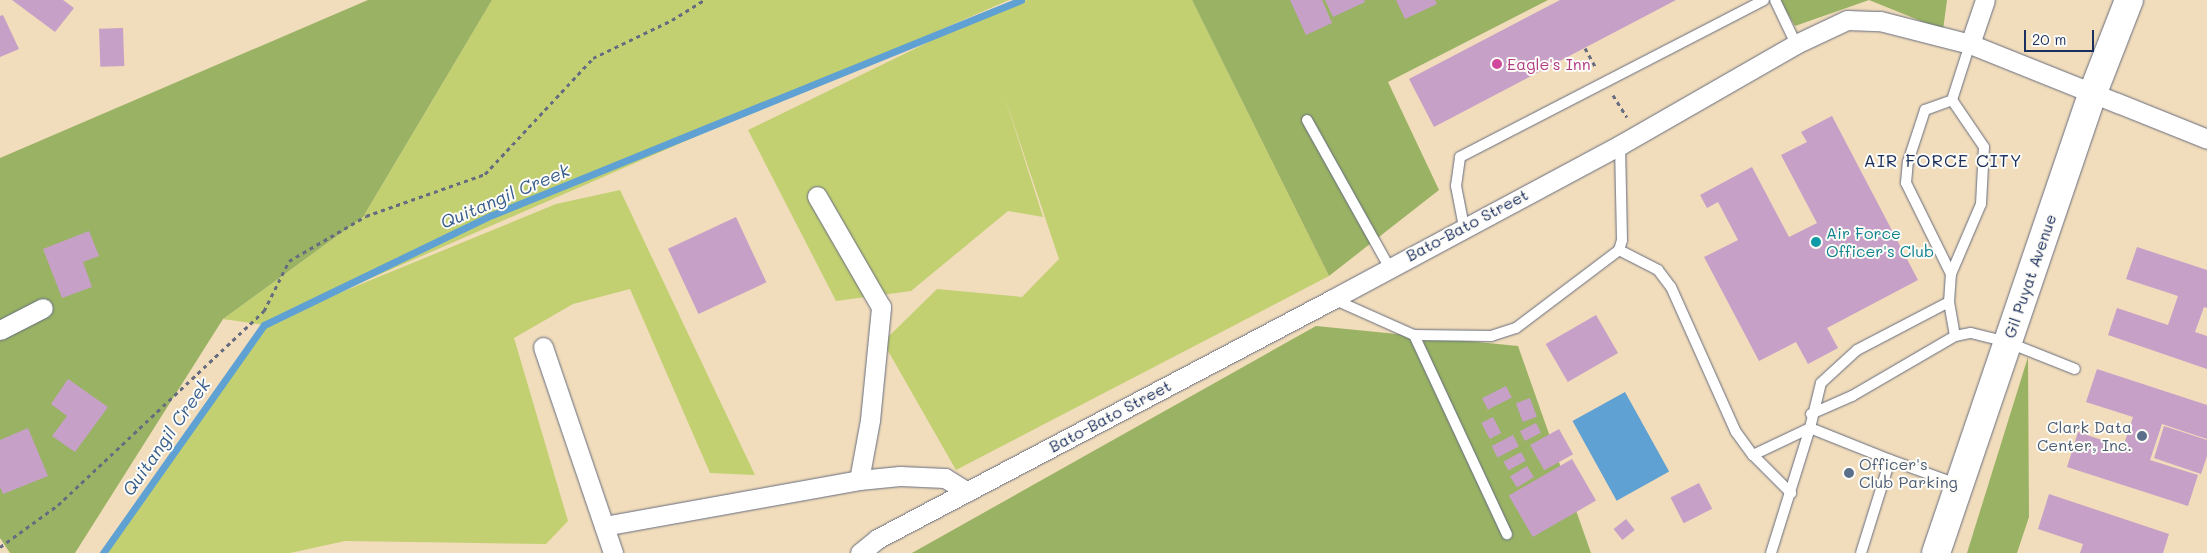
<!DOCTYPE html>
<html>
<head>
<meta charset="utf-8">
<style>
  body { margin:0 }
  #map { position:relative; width:2207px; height:553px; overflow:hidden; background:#f1dcbb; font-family:Mali,sans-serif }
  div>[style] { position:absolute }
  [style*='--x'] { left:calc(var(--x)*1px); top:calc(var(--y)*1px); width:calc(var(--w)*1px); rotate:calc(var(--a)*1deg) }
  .green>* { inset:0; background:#c2d072 }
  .forest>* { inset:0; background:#99b264 }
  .water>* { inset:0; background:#5ea1d2; transform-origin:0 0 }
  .stream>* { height:7px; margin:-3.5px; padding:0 3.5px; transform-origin:3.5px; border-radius:3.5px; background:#5ea1d2 }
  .building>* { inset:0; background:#c7a0c8; transform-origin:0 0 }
  .path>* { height:3px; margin-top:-1.5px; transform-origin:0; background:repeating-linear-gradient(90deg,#666c7f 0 4px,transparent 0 8px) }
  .roads { filter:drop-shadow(0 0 1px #666c7f) drop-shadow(0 0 1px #666c7f) }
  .service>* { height:10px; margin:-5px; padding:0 5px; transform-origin:5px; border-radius:5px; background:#fff }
  .minor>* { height:19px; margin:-9.5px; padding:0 9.5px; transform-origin:9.5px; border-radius:9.5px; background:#fff }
  .secondary>* { height:28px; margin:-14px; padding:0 14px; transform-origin:14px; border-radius:14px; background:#fff }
  .dots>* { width:14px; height:14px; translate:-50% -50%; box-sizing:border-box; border:2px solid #fdfcf7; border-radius:50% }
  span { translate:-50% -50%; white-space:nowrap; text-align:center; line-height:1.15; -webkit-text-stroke:4px #fdfcf7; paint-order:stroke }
  .hotel-label { font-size:16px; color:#b23c85 }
  .left { translate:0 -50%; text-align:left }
  .street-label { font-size:16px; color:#1b2f5e }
  .culture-label { font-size:16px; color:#0d838f }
  .service-label { font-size:16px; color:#4e5e75 }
  .right { translate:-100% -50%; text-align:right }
  .neighbourhood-label { font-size:18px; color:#1b2f5e; letter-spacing:1px }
  .water-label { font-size:18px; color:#365d8c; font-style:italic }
  .scale { position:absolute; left:2024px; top:30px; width:70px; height:22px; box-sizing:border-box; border:2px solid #1b2f5e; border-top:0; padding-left:6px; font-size:15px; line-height:18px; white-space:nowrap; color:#1b2f5e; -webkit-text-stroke:4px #fdfcf7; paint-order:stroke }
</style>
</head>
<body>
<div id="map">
  <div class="green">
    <div style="clip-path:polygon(492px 0,1009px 0,298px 310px,556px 204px,620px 190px,755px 475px,710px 473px,630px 289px,573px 304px,514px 338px,568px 521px,546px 544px,345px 541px,290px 553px,103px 553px,264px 325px,223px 319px,363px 217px)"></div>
    <div style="clip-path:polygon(1027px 0,1192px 0,1329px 276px,956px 470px,883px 342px,937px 289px,1022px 297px,1059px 259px,1004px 95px,1043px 217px,1008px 211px,911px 291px,836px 301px,748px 130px,978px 18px)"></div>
  </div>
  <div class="forest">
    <div style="clip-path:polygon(368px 0,492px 0,363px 217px,223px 319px,75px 553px,10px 553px,0 538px,0 158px)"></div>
    <div style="clip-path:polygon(1192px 0,1548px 0,1388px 82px,1439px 190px,1329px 276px)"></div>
    <div style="clip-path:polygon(1780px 0,1947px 0,1943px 30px,1869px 0,1795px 26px)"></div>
    <div style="clip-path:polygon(1316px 326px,1518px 346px,1591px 553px,912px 553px)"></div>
    <div style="clip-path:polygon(2028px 357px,2029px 517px,2017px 553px,1967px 553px)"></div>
  </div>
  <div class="water">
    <div style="left:1625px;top:392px;width:91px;height:60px;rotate:61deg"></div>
  </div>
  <div class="stream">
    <div style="--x:103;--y:553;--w:279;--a:-54.8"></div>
    <div style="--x:264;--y:325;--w:253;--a:-25.8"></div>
    <div style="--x:492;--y:215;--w:571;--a:-22.12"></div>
  </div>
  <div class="building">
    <div style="clip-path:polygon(12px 0,63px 0,74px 8px,55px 32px)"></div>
    <div style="clip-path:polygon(1290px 0,1322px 0,1332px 23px,1306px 35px)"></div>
    <div style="clip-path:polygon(1325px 0,1364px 0,1365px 2px,1333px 17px)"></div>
    <div style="clip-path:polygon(1396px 0,1435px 0,1437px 4px,1405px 19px)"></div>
    <div style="clip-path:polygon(1560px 0,1676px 0,1434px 127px,1409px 79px)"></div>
    <div style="clip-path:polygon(3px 15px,19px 49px,0 57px,0 16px)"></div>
    <div style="left:123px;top:28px;width:38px;height:24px;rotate:88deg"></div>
    <div style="clip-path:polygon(1832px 116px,1918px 280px,1827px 328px,1838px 348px,1808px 364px,1796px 342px,1759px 361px,1704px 257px,1738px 240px,1718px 202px,1707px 208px,1700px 195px,1752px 167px,1789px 237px,1817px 223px,1781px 155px,1807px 142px,1801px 132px)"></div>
    <div style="left:736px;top:217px;width:72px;height:75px;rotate:65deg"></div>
    <div style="clip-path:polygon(89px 231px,99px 256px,83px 262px,92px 287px,62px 298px,43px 249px)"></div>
    <div style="clip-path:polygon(2137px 247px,2207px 270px,2207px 308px,2204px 307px,2195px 332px,2207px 336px,2207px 369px,2108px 335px,2117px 308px,2168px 325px,2178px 296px,2126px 279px)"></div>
    <div style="left:1596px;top:315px;width:44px;height:58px;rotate:60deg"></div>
    <div style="clip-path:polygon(2097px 369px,2207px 405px,2207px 439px,2162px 424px,2150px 460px,2198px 475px,2188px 506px,2067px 467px,2078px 432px,2123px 447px,2133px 417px,2086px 402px)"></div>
    <div style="clip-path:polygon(68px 379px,108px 407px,75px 452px,52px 436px,67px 416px,51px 404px)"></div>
    <div style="left:1506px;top:386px;width:13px;height:27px;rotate:63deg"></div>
    <div style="left:1530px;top:398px;width:20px;height:15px;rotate:70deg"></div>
    <div style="left:1493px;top:417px;width:18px;height:13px;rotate:63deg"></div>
    <div style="left:1536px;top:423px;width:11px;height:18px;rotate:63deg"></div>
    <div style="clip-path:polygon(2164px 426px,2207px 440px,2207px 456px,2201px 474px,2154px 458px)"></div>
    <div style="clip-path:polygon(28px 428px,48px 476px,3px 494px,0 487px,0 440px)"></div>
    <div style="left:1559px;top:429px;width:29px;height:33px;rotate:61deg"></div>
    <div style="left:1513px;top:435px;width:13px;height:24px;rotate:63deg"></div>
    <div style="left:1521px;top:452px;width:10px;height:20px;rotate:61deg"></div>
    <div style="left:1572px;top:459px;width:48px;height:73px;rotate:60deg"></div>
    <div style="left:1527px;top:466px;width:13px;height:20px;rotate:58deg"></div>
    <div style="left:1699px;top:483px;width:29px;height:32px;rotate:63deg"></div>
    <div style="clip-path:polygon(2049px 494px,2169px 534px,2163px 553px,2080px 553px,2083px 544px,2038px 529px)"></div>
    <div style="left:1626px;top:519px;width:14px;height:16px;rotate:51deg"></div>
  </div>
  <div class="path">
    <div style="--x:1585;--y:48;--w:23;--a:61"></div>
    <div style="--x:1613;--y:95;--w:26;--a:58"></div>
    <div style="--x:0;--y:547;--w:72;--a:-35.9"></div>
    <div style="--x:58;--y:505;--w:283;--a:-43.3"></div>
    <div style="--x:264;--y:311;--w:56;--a:-63.4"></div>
    <div style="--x:289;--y:261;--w:89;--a:-30.3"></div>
    <div style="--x:366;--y:216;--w:126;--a:-19.4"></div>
    <div style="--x:485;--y:174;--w:158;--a:-47"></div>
    <div style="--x:593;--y:58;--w:88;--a:-25.7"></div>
    <div style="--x:672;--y:20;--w:38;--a:-32"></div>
  </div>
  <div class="roads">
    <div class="service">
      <div style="--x:1775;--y:0;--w:49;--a:64.5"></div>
      <div style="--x:1307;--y:120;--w:168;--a:60.8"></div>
      <div style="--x:1464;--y:227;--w:42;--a:-101"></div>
      <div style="--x:1456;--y:186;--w:29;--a:-82"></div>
      <div style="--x:1460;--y:157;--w:342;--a:-27.3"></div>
      <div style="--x:1619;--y:250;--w:10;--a:-73"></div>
      <div style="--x:1622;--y:240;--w:95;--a:-91.2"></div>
      <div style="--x:1951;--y:274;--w:76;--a:-66.8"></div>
      <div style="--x:1981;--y:204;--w:57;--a:-87"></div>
      <div style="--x:1984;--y:147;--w:57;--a:-124.2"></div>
      <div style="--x:1333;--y:299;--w:89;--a:24"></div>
      <div style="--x:1414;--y:335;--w:77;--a:0.7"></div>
      <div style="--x:1491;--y:336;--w:26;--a:-18"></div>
      <div style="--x:1516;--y:328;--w:129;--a:-37.1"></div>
      <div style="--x:1619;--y:250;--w:44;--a:27.1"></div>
      <div style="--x:1658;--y:270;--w:21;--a:53"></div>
      <div style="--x:1671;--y:287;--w:159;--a:65.9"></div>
      <div style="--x:1736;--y:432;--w:29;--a:54"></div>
      <div style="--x:1753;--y:455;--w:54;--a:45"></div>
      <div style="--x:1414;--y:335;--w:220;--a:65"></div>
      <div style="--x:1955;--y:336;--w:35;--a:-100"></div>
      <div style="--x:1949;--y:302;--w:28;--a:-86"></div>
      <div style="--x:1951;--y:274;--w:102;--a:-116.3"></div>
      <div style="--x:1906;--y:183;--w:21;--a:-85"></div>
      <div style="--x:1908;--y:162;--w:55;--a:-71.9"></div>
      <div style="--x:1925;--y:110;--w:29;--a:-20"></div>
      <div style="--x:1952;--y:100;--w:59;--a:-72.2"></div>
      <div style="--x:1811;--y:414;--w:45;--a:-23.7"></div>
      <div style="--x:1852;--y:396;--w:119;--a:-30.2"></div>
      <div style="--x:1955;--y:336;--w:16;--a:-11"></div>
      <div style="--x:1971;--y:333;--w:37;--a:14"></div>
      <div style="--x:2007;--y:342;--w:73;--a:21.7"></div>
      <div style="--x:1753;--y:455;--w:63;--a:-25.3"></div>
      <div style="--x:1810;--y:428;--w:46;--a:-76.3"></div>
      <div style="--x:1821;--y:383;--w:49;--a:-42.5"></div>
      <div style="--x:1857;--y:350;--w:104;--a:-27.6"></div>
      <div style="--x:1890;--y:460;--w:71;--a:19.7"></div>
      <div style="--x:1771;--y:553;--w:131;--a:-72.7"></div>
      <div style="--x:1810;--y:428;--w:86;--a:21.8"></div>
      <div style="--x:1890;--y:460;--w:97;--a:107.3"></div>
    </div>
    <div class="minor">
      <div style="--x:1970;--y:44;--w:46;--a:-71.2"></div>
      <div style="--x:0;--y:330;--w:48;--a:-27.1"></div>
      <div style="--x:543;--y:347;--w:218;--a:71.2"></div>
      <div style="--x:859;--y:480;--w:41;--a:-5.6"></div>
      <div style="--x:900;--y:476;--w:45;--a:2.5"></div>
      <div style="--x:945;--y:478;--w:26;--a:32"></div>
      <div style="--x:604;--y:526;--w:259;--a:-10.2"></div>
      <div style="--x:859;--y:480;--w:61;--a:-79.6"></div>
      <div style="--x:870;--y:420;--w:114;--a:-84.4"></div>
      <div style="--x:881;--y:307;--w:128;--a:-120"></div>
      <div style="--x:860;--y:553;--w:22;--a:-39"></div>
      <div style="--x:877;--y:539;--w:515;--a:-27.76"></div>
      <div style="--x:1333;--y:299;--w:326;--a:-28.2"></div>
      <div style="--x:1620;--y:145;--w:203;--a:-29.8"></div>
      <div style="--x:1796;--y:44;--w:56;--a:-25.2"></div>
      <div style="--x:1847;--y:20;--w:33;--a:2"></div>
      <div style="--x:1880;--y:21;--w:93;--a:14.3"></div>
      <div style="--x:1970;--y:44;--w:255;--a:21.8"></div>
    </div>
    <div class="secondary">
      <div style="--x:1936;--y:553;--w:484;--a:-71.2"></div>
      <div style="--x:2092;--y:95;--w:102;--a:-68.7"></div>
    </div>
  </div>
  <div class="dots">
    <div style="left:1497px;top:64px;background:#d1479c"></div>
    <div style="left:1816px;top:242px;background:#0f9aa8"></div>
    <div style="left:2142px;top:436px;background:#5c6f8a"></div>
    <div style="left:1849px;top:473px;background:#5c6f8a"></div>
  </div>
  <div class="hotel-label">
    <span class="left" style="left:1507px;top:64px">Eagle's Inn</span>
  </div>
  <div class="street-label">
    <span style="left:1467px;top:225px;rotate:-28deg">Bato-Bato Street</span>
    <span style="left:2030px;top:276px;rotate:-71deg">Gil Puyat Avenue</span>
    <span style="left:1110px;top:416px;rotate:-28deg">Bato-Bato Street</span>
  </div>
  <div class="culture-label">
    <span class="left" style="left:1826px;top:242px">Air Force<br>Officer's Club</span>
  </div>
  <div class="service-label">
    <span class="right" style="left:2132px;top:436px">Clark Data<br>Center, Inc.</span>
    <span class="left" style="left:1859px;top:473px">Officer's<br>Club Parking</span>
  </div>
  <div class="neighbourhood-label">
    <span style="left:1943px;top:160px">AIR FORCE CITY</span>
  </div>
  <div class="water-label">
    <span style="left:505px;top:196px;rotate:-23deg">Quitangil Creek</span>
    <span style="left:166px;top:437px;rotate:-55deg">Quitangil Creek</span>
  </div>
  <div class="scale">20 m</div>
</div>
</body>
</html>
